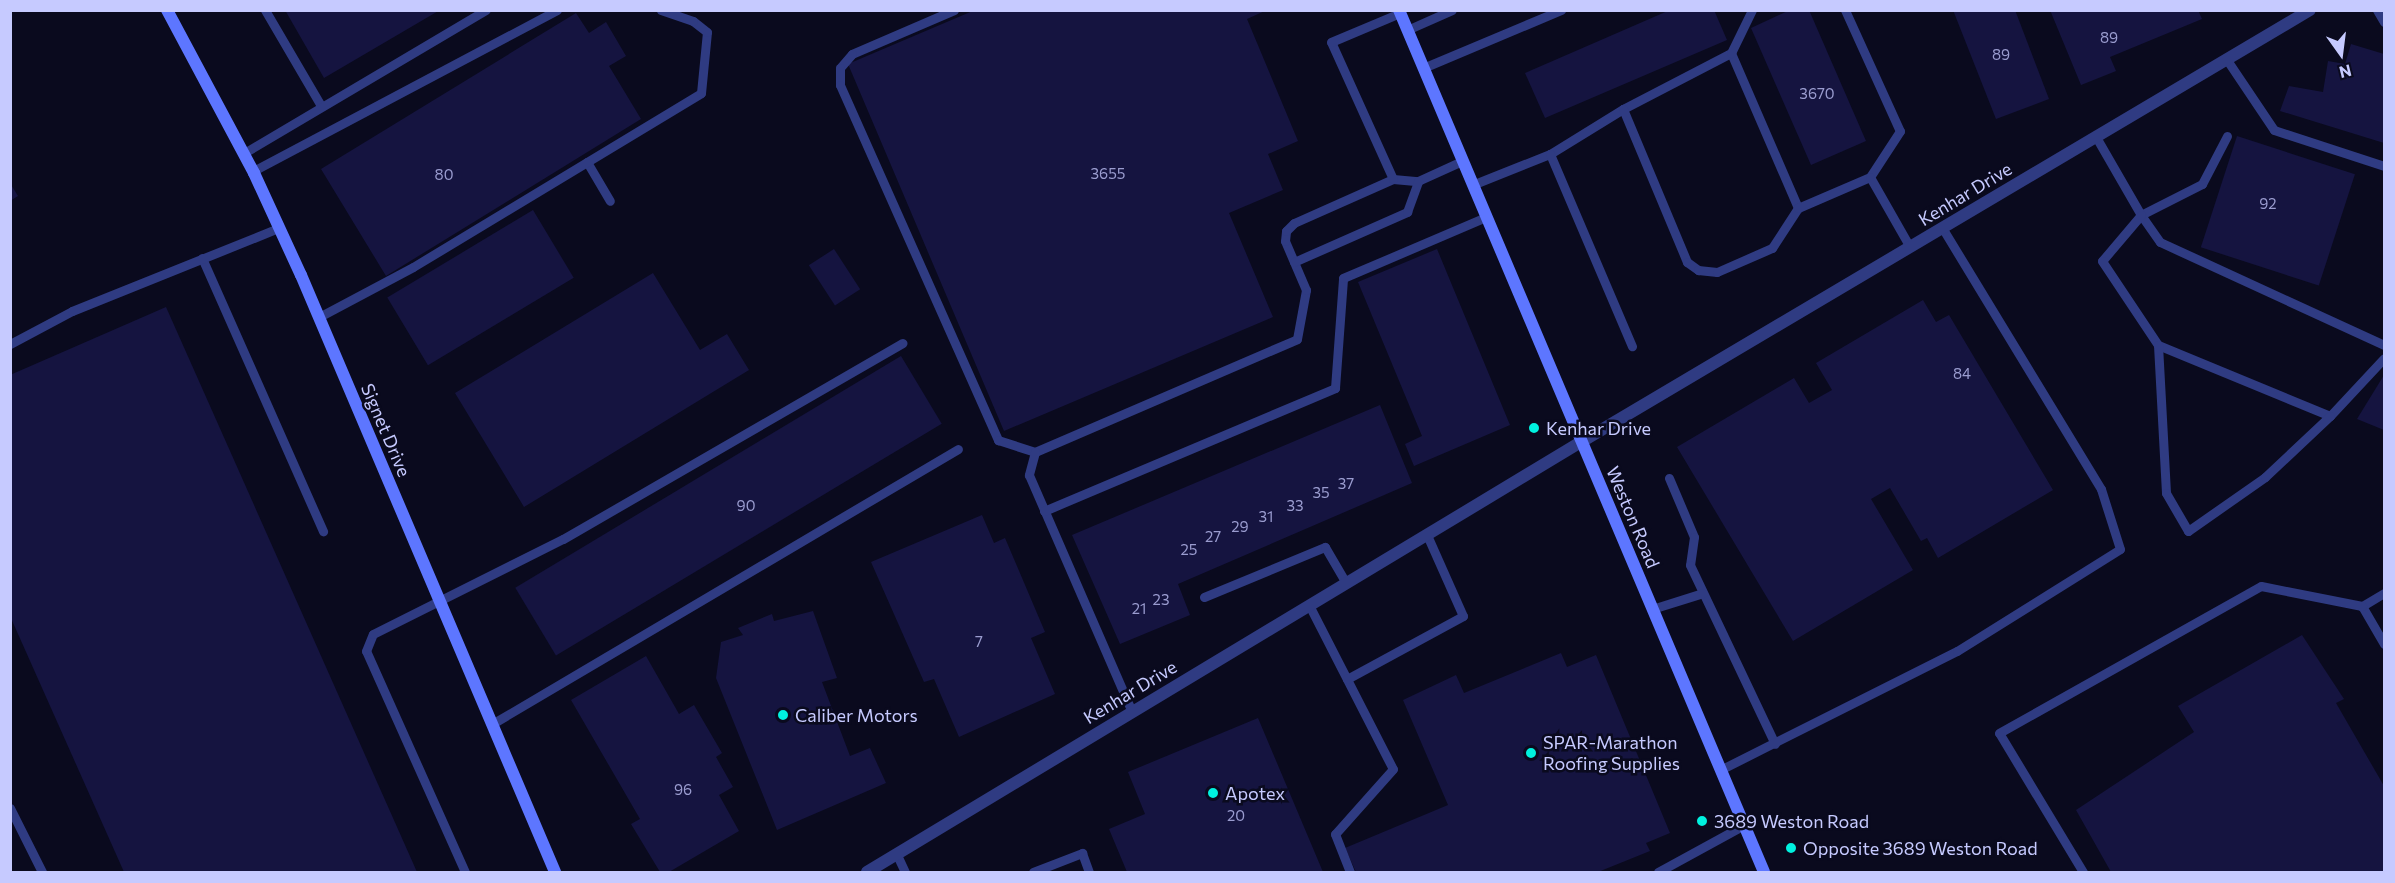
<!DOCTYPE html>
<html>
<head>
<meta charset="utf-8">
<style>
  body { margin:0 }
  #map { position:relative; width:2395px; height:883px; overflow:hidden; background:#0a0a1e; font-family:Commissioner,sans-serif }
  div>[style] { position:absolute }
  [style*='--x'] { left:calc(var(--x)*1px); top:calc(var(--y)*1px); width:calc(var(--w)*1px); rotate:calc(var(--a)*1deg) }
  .building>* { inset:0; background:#151440; transform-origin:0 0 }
  .lane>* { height:9px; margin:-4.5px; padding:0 4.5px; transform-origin:4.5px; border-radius:4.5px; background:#2f3b82 }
  .street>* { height:12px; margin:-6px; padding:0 6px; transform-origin:6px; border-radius:6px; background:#2f3b82 }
  .secondary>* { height:12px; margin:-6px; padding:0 6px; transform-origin:6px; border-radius:6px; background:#5d76ff }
  .dots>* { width:16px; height:16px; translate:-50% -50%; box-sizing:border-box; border:3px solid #0a0a1e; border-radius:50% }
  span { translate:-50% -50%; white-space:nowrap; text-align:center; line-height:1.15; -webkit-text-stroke:5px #0a0a1e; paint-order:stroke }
  .number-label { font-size:15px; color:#9a9ccf }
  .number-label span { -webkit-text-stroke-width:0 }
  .street-label { font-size:18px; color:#c6caff }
  .poi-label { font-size:18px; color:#c6caff }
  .left { translate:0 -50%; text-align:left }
  .frame { position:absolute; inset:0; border:12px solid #c6caff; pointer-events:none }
  .north { position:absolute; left:2311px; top:24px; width:60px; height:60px; -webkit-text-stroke:4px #0a0a1e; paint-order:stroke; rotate:166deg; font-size:16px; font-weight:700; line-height:24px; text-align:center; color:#c6caff }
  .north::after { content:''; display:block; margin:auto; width:21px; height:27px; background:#c6caff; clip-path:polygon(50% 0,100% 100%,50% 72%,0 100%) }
</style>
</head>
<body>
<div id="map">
  <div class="building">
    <div style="clip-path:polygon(285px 10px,440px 10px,324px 78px)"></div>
    <div style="clip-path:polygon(975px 10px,1267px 10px,1247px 19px,1298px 141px,1268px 154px,1283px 190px,1229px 213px,1273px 317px,1004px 431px,848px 64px)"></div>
    <div style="clip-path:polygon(1670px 10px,1714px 10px,1727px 40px,1545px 118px,1525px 73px)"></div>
    <div style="clip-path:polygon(1790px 10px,1809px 10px,1866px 141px,1811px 165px,1751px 28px)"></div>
    <div style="clip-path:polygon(1953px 10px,2015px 10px,2049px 99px,1996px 119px)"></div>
    <div style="clip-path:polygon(2050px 10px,2198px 10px,2202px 19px,2110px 57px,2116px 71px,2081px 85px)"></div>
    <div style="clip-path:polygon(576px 13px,589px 33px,606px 22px,626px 56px,609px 66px,641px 119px,386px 276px,321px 169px)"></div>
    <div style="clip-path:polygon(2351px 44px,2384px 54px,2384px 143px,2280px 111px,2289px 86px,2323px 92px,2328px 61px,2345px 64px)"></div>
    <div style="left:2237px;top:136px;width:124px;height:117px;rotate:18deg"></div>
    <div style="clip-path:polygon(10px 183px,18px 196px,10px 201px)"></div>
    <div style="left:533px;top:210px;width:79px;height:170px;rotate:59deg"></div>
    <div style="left:834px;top:249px;width:48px;height:30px;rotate:57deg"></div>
    <div style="clip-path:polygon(1437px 249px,1510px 425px,1414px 466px,1405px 444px,1422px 436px,1358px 282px)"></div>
    <div style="clip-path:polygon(653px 273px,700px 350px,727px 334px,749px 370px,524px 507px,455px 393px)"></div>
    <div style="clip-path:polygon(1923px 300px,1936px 322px,1949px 315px,2053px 490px,1938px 558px,1927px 538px,1921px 541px,1890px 488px,1871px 499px,1913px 570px,1793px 641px,1677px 447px,1794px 378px,1809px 403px,1832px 390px,1816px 363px)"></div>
    <div style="clip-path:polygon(166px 307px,417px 872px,124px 872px,10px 616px,10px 375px)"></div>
    <div style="left:901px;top:356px;width:79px;height:450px;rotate:59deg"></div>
    <div style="clip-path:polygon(2384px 375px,2384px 430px,2357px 419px)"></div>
    <div style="clip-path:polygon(1380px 405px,1412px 483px,1178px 584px,1190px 615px,1120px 644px,1072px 535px)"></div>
    <div style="clip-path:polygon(982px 515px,994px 543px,1005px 538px,1045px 632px,1031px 638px,1055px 694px,959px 737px,934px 679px,924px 682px,871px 562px)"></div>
    <div style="clip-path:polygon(813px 611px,837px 678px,822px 682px,850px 756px,870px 748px,886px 783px,777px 830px,716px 678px,721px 642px,743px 635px,738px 628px,772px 614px,774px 621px)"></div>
    <div style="clip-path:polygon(2302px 635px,2344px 699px,2336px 703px,2384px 786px,2384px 872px,2111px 872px,2076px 810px,2194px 732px,2178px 706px)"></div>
    <div style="clip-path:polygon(1561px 653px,1567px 667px,1596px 655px,1670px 833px,1646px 843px,1650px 851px,1598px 872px,1356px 872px,1345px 848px,1448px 805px,1403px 700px,1456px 675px,1464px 693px)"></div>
    <div style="clip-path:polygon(646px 656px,679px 714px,694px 705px,722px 753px,716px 757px,733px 787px,719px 795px,739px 831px,669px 872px,660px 872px,631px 824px,640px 819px,571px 700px)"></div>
    <div style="clip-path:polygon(1258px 718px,1323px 872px,1127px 872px,1109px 829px,1145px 814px,1128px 772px)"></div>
  </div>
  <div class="lane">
    <div style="--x:265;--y:10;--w:111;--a:59.7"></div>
    <div style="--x:954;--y:10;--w:111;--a:156.7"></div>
    <div style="--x:852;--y:54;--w:18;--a:131"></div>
    <div style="--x:840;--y:68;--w:17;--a:90"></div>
    <div style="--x:840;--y:85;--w:389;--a:66"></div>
    <div style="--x:998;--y:440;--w:39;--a:18"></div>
    <div style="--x:1035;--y:452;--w:285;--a:-23.3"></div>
    <div style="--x:1297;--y:339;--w:50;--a:-79.6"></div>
    <div style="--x:1306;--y:290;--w:53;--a:-113.2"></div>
    <div style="--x:1285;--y:241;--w:10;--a:-84"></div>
    <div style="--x:1286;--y:231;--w:11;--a:-45"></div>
    <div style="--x:1294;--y:223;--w:108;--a:-24"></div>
    <div style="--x:1393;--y:179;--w:25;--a:5"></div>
    <div style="--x:1418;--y:181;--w:48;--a:-24.4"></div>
    <div style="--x:1845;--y:10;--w:133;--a:65.6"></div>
    <div style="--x:1900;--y:131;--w:55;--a:123.1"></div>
    <div style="--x:2377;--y:10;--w:14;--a:60"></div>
    <div style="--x:1407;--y:30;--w:49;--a:-24"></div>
    <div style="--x:1731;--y:53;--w:169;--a:66.6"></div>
    <div style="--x:2227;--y:60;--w:84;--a:56.1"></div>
    <div style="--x:2274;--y:130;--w:116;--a:18.1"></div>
    <div style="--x:1423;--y:68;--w:150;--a:-22.8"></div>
    <div style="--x:1623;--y:109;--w:122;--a:-27.4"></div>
    <div style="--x:1731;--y:53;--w:48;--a:-64"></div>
    <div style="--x:2227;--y:136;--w:54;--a:117.5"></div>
    <div style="--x:2202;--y:184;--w:68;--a:153.1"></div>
    <div style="--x:2141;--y:215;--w:33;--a:55"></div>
    <div style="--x:2160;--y:242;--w:247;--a:24.7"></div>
    <div style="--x:2096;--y:137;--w:90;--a:60"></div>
    <div style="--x:2141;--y:215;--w:60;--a:130.3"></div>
    <div style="--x:2102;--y:261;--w:101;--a:56.3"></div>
    <div style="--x:2158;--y:345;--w:186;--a:22.4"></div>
    <div style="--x:2330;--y:416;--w:79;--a:-47"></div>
    <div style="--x:244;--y:153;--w:281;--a:-30.6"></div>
    <div style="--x:1550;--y:154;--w:86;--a:-31.7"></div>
    <div style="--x:1623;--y:109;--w:166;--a:67.3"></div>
    <div style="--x:1687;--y:262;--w:14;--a:36"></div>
    <div style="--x:1698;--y:270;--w:19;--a:6"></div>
    <div style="--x:1717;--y:272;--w:60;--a:-23.6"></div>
    <div style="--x:1772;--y:248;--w:48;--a:-57"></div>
    <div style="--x:1798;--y:208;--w:78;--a:-23.3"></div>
    <div style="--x:1870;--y:177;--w:81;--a:60.3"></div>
    <div style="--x:587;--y:162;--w:45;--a:59.5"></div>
    <div style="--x:253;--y:171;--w:344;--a:-27.9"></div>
    <div style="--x:1393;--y:179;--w:150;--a:-114.3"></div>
    <div style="--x:1331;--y:42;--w:75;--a:-22.8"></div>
    <div style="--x:1472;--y:185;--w:84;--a:-21.7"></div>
    <div style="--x:1550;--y:154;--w:209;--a:66.9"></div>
    <div style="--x:202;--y:258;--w:299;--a:66.1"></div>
    <div style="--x:1294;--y:262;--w:124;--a:-23.9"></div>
    <div style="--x:1407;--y:212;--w:33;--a:-70"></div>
    <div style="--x:319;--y:317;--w:106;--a:-28"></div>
    <div style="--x:413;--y:267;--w:336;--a:-31.1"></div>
    <div style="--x:701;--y:93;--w:61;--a:-84.4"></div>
    <div style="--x:707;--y:32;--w:18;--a:-142"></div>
    <div style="--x:693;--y:21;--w:34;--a:-161"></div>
    <div style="--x:10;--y:344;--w:70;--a:-28"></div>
    <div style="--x:72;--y:311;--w:222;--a:-21.9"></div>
    <div style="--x:2158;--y:345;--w:148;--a:86.9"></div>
    <div style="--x:2166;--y:493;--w:44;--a:59.9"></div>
    <div style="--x:2188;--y:531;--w:94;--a:-35"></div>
    <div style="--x:2265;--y:477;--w:89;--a:-43.2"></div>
    <div style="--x:1035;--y:452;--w:24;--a:105"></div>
    <div style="--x:1029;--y:475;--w:258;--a:66.5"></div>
    <div style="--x:1669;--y:478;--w:64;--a:67"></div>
    <div style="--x:1694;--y:537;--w:28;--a:98"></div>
    <div style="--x:1690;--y:565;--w:198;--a:64.6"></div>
    <div style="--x:1044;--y:511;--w:316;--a:-22.9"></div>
    <div style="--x:1335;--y:388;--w:110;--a:-85.8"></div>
    <div style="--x:1343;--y:278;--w:155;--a:-23.1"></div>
    <div style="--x:2384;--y:593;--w:26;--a:149"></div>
    <div style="--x:2362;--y:606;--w:44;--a:59.9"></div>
    <div style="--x:1204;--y:597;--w:131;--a:-22.5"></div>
    <div style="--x:1325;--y:547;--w:42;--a:59.7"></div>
    <div style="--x:1309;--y:605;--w:184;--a:62.9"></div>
    <div style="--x:1393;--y:769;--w:87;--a:131.7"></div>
    <div style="--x:1335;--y:834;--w:41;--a:68.5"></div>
    <div style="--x:1652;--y:609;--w:53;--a:-17.4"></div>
    <div style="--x:1347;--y:679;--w:132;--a:-28.5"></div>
    <div style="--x:1463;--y:616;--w:89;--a:-114"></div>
    <div style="--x:492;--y:724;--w:541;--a:-30.55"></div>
    <div style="--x:1720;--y:770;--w:265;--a:-26.7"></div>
    <div style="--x:1957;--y:651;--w:192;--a:-32"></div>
    <div style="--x:2120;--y:549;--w:63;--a:-107.6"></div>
    <div style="--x:2101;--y:489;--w:306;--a:-121.3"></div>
    <div style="--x:10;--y:808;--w:72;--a:63.4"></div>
    <div style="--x:897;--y:855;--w:19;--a:65"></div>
    <div style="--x:465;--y:872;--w:242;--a:-114.1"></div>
    <div style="--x:366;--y:651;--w:18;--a:-68"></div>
    <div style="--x:373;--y:634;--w:212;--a:-26.6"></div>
    <div style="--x:563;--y:539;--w:392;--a:-30"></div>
    <div style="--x:1033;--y:872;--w:53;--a:-21.2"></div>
    <div style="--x:1082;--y:853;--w:20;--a:70"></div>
    <div style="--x:1658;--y:872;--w:98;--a:-28.7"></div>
    <div style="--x:2083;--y:872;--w:162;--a:-121.1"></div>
    <div style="--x:1999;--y:733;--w:300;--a:-29.3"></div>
    <div style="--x:2261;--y:586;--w:103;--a:11.2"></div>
  </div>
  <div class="street">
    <div style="--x:867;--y:872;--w:833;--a:-31.06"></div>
    <div style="--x:1581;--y:442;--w:847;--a:-30.65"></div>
  </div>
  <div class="secondary">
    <div style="--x:167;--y:10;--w:185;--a:61.9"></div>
    <div style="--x:254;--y:173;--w:112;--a:65.3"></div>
    <div style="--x:301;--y:275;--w:649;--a:66.95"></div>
    <div style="--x:1399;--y:10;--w:936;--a:67.05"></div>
  </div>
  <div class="dots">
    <div style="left:1534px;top:428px;background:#00f1df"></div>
    <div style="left:783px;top:715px;background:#00f1df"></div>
    <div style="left:1531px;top:753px;background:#00f1df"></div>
    <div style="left:1213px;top:793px;background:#00f1df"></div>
    <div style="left:1702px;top:821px;background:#00f1df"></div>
    <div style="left:1791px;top:848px;background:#00f1df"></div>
  </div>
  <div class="number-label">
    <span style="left:2109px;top:38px">89</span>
    <span style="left:2001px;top:55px">89</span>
    <span style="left:1817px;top:94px">3670</span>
    <span style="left:1108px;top:174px">3655</span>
    <span style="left:444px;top:175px">80</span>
    <span style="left:2268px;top:204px">92</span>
    <span style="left:1962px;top:374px">84</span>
    <span style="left:1346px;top:484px">37</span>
    <span style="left:1321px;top:493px">35</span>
    <span style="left:746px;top:506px">90</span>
    <span style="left:1295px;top:506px">33</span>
    <span style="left:1266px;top:517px">31</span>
    <span style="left:1240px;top:527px">29</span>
    <span style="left:1213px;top:537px">27</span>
    <span style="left:1189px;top:550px">25</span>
    <span style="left:1161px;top:600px">23</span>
    <span style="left:1139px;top:609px">21</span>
    <span style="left:979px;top:642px">7</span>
    <span style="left:683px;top:790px">96</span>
    <span style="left:1236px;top:816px">20</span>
  </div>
  <div class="street-label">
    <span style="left:1965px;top:194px;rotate:-31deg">Kenhar Drive</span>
    <span style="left:386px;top:430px;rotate:67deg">Signet Drive</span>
    <span style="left:1633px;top:517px;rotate:67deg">Weston Road</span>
    <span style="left:1130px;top:692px;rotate:-31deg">Kenhar Drive</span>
  </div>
  <div class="poi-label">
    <span class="left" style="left:1546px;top:428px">Kenhar Drive</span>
    <span class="left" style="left:795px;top:715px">Caliber Motors</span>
    <span class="left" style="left:1543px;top:753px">SPAR-Marathon<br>Roofing Supplies</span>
    <span class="left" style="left:1225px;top:793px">Apotex</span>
    <span class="left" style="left:1714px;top:821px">3689 Weston Road</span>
    <span class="left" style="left:1803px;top:848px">Opposite 3689 Weston Road</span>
  </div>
  <div class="frame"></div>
  <div class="north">N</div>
</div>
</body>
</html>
